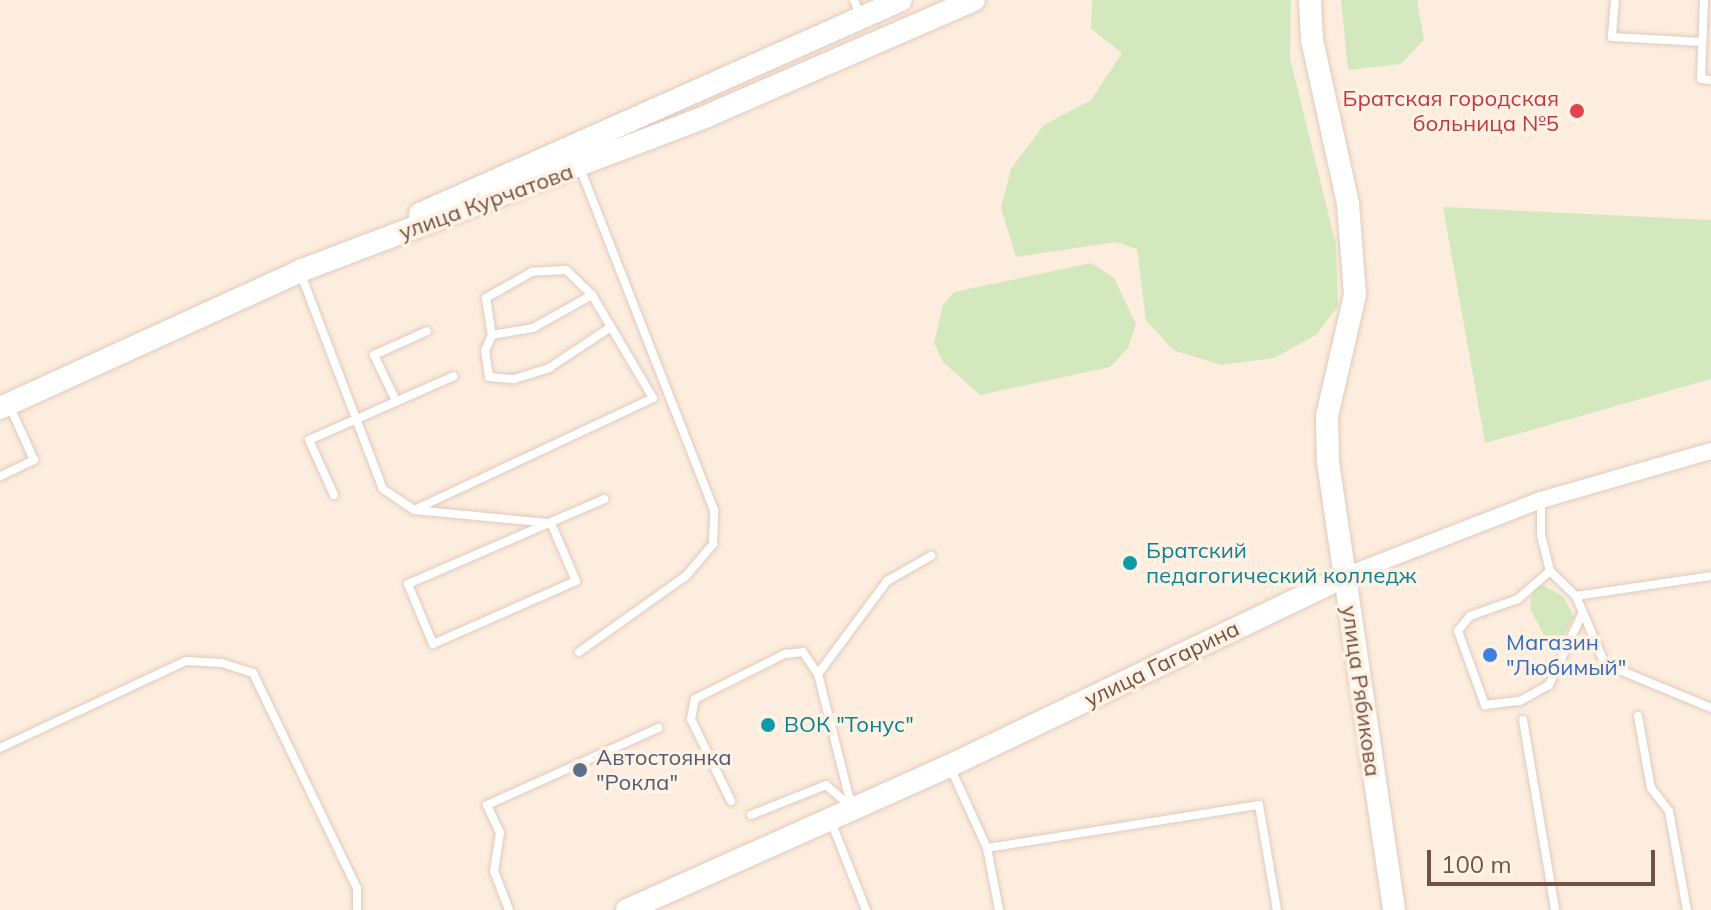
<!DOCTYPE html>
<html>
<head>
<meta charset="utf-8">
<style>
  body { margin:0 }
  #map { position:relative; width:1711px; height:910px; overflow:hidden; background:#fcedde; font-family:Mulish,sans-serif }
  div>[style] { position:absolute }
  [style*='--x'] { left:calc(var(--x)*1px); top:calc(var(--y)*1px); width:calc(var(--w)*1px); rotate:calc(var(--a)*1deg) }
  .green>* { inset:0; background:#d3e9bd }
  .roads { filter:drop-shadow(0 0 2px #e2cabd) drop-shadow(0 0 2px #e2cabd) }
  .lane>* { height:8px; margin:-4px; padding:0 4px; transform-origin:4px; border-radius:4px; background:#fff }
  .street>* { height:16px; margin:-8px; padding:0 8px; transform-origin:8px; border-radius:8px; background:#fff }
  .secondary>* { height:22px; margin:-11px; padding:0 11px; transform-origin:11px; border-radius:11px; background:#fff }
  .dots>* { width:22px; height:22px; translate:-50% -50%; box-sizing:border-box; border:4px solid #fff2e4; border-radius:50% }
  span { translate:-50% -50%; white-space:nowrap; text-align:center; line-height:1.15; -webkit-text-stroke:7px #fff2e4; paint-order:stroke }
  .health-label { font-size:22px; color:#be3a42 }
  .right { translate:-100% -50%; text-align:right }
  .street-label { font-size:22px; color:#725146 }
  .culture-label { font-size:22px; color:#0d838f }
  .left { translate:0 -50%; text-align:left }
  .shop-label { font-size:22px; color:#366cbe }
  .service-label { font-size:22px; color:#4e5e75 }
  .scale { position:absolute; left:1427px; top:850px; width:228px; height:36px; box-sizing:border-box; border:4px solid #725146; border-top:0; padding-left:10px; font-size:24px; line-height:28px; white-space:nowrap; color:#725146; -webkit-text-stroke:6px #fff2e4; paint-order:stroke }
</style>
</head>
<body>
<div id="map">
  <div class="green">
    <div style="clip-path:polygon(1092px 0,1291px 0,1290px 58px,1336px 245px,1338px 306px,1316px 335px,1274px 358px,1221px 365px,1173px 350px,1146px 320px,1137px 249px,1116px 242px,1016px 257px,1001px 208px,1011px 169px,1044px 125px,1091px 100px,1122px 53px,1091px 29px)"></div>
    <div style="clip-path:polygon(1341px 0,1417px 0,1424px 40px,1401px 64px,1348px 70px)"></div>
    <div style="clip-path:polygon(1443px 207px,1711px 220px,1711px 379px,1485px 443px)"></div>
    <div style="clip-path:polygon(1091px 263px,1114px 278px,1136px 324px,1128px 348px,1110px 367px,980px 395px,943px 362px,934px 343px,943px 305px,954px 292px)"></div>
    <div style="clip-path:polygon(1542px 585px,1563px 596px,1574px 617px,1554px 653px,1530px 609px,1532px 591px)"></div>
  </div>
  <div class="roads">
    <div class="lane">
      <div style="--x:854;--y:0;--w:18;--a:68"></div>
      <div style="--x:1615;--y:0;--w:37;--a:95"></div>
      <div style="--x:1612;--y:37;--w:90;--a:3.2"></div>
      <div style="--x:1704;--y:0;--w:79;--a:92.2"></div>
      <div style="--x:1701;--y:79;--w:10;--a:6"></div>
      <div style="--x:300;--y:272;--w:232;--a:69.1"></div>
      <div style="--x:383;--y:489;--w:37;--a:34"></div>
      <div style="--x:414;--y:510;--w:137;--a:5.5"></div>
      <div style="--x:492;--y:335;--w:17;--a:114"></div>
      <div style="--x:485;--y:351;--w:26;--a:81"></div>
      <div style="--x:489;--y:377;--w:25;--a:5"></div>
      <div style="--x:514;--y:379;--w:37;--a:-17"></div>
      <div style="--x:549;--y:368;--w:74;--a:-33.5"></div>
      <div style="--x:396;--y:401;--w:51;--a:-115.6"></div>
      <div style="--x:374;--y:355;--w:58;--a:-24.4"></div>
      <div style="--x:1;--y:476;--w:37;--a:-26"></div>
      <div style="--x:34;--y:460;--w:58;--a:-114.4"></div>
      <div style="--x:334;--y:495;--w:60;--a:-114.4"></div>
      <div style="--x:309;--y:440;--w:158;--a:-23.8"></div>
      <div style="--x:1541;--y:501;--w:34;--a:90"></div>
      <div style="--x:1541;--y:535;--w:37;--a:76"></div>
      <div style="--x:1550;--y:571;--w:36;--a:44"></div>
      <div style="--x:1576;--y:596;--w:136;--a:-8.4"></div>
      <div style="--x:414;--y:510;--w:264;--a:-25.1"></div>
      <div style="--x:653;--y:398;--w:120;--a:-120.6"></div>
      <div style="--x:592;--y:295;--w:36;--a:-136"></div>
      <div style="--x:566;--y:270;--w:34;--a:177"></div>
      <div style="--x:532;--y:272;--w:53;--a:150.5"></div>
      <div style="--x:486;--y:298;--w:37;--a:81"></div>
      <div style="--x:492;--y:335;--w:42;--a:-9.7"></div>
      <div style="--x:533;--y:328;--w:68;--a:-29.2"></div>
      <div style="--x:551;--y:523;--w:63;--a:66.7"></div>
      <div style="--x:576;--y:581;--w:156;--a:156.2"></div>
      <div style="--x:433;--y:644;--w:65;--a:-112.6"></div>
      <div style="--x:408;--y:584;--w:214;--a:-23.4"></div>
      <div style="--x:1550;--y:571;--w:43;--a:138.8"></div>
      <div style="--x:1518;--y:599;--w:51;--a:160.5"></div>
      <div style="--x:1470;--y:616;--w:19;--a:129"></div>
      <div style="--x:1458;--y:631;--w:79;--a:70"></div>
      <div style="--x:1485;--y:705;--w:35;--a:-7"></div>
      <div style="--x:1520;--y:701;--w:33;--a:-29"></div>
      <div style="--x:1549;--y:685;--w:76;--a:-65.1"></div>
      <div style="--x:1576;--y:596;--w:74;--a:66.9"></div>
      <div style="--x:1605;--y:664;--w:115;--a:22.5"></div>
      <div style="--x:579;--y:652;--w:131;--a:-35.4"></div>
      <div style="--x:686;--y:576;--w:42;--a:-49.8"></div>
      <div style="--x:713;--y:544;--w:34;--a:-88"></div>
      <div style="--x:714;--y:510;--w:367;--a:-111.4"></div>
      <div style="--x:818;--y:674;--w:116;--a:-53.4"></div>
      <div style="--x:887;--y:581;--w:51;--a:-29.6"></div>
      <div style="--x:1638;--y:716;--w:73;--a:79.8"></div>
      <div style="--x:1651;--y:788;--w:29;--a:52"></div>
      <div style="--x:1669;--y:811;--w:101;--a:79.7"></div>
      <div style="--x:1523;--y:720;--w:193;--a:80.4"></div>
      <div style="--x:0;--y:748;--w:205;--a:-25.1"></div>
      <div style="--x:186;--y:661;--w:36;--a:3"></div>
      <div style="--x:222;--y:663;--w:33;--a:18"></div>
      <div style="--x:253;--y:673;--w:239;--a:64.2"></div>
      <div style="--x:357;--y:888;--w:22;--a:90"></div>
      <div style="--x:950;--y:767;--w:89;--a:65.4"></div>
      <div style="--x:987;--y:848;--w:275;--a:-9"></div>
      <div style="--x:1259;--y:805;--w:107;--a:80.3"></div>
      <div style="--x:731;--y:801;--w:91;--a:-116"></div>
      <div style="--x:691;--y:719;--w:20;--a:-79"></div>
      <div style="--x:695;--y:699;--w:101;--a:-26.6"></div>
      <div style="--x:785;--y:654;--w:18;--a:-6"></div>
      <div style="--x:803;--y:652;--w:27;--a:56"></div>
      <div style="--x:818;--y:674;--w:138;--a:75.8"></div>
      <div style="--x:751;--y:815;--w:81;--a:-21.8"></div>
      <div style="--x:826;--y:785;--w:35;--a:41"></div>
      <div style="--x:830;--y:819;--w:98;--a:68.4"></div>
      <div style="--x:987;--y:848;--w:63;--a:79"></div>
      <div style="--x:509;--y:910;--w:42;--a:-111"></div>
      <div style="--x:494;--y:871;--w:38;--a:-81"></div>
      <div style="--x:500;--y:833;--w:31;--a:-115"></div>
      <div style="--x:487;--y:805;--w:188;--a:-24.2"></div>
    </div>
    <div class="street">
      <div style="--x:1345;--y:576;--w:210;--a:-21.2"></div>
      <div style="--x:1541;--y:500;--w:177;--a:-16.1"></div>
    </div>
    <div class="secondary">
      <div style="--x:1310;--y:0;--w:40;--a:87.1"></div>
      <div style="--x:1312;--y:40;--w:168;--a:77.6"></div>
      <div style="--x:1348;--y:204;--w:91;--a:85.6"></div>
      <div style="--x:1355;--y:295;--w:124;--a:103"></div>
      <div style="--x:1327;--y:416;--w:46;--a:88.8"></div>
      <div style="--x:1328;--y:462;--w:453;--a:81.6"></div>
      <div style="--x:420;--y:214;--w:526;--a:-23.98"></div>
      <div style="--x:0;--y:408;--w:330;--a:-24.5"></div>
      <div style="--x:300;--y:271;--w:436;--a:-20.8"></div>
      <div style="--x:707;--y:116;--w:291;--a:-23.5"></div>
      <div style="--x:627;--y:910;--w:353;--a:-24.1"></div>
      <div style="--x:949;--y:766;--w:439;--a:-25.6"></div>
    </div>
  </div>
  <div class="dots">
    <div style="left:1577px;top:111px;background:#e0444e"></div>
    <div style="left:1130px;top:563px;background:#0f9aa8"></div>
    <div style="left:1490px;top:655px;background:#3f7fe0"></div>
    <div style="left:768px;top:725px;background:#0f9aa8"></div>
    <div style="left:580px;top:770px;background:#5c6f8a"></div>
  </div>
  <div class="health-label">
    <span class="right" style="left:1559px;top:111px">Братская городская<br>больница №5</span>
  </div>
  <div class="street-label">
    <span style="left:486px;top:202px;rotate:-20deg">улица Курчатова</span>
    <span style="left:1162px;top:664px;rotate:-26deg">улица Гагарина</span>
    <span style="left:1361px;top:691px;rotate:82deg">улица Рябикова</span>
  </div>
  <div class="culture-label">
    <span class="left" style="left:1146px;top:563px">Братский<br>педагогический колледж</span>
    <span class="left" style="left:784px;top:725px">ВОК "Тонус"</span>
  </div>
  <div class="shop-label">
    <span class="left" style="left:1506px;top:655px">Магазин<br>"Любимый"</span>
  </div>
  <div class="service-label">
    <span class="left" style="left:596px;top:770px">Автостоянка<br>"Рокла"</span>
  </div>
  <div class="scale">100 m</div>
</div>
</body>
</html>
